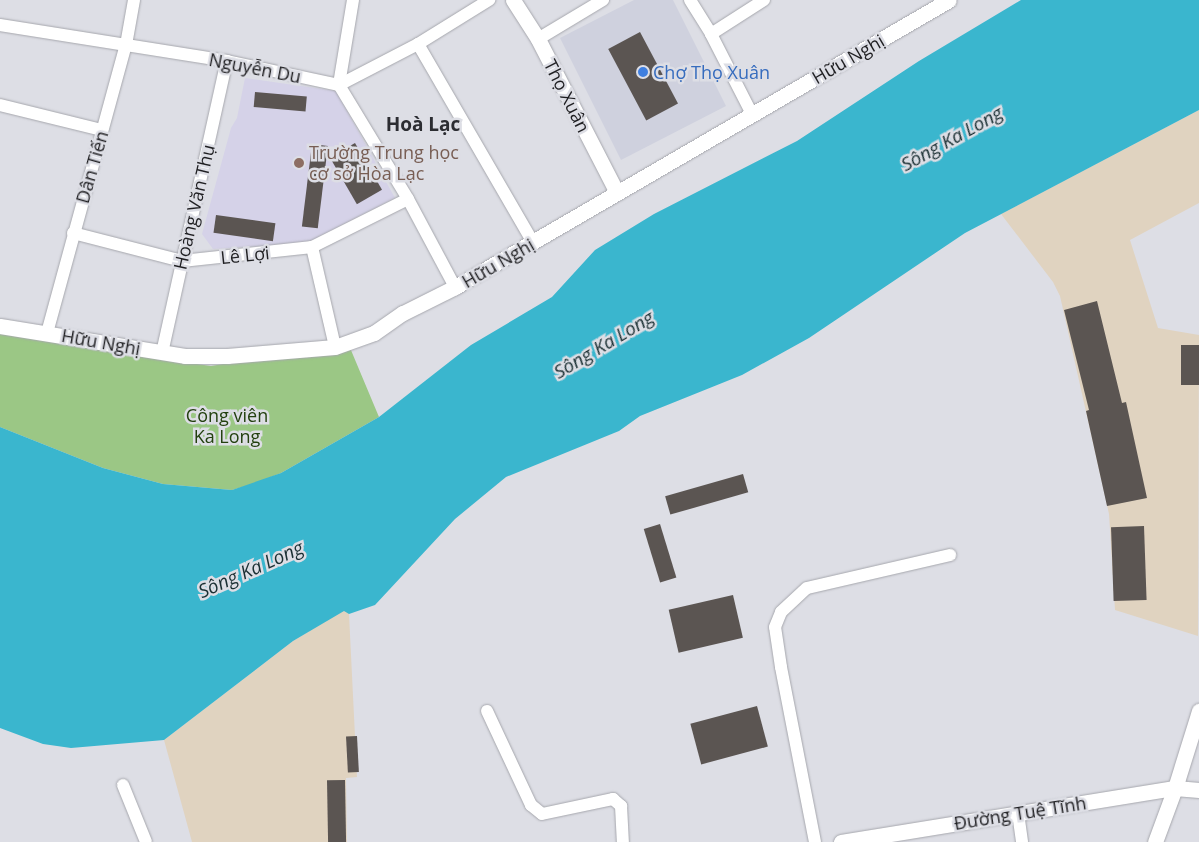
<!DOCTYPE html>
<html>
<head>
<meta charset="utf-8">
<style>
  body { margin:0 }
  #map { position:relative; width:1199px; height:842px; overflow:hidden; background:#dddee5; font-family:"Open Sans",sans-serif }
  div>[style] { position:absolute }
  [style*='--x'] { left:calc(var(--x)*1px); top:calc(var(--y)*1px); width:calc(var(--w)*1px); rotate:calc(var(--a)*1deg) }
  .built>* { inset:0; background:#cfd1de }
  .industrial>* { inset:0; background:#e0d3c0 }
  .education>* { inset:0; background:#d5d2e8 }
  .green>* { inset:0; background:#9bc785 }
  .water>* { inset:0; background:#3ab6ce }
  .building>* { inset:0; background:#5b5552; transform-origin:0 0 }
  .roads { filter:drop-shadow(0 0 1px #a6a7ad) drop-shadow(0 0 1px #a6a7ad) }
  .minor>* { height:12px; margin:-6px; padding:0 6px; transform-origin:6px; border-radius:6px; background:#fff }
  .tertiary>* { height:15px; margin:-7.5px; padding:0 7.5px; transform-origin:7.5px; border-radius:7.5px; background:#fff }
  .dots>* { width:14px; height:14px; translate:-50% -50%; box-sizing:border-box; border:2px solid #dddee5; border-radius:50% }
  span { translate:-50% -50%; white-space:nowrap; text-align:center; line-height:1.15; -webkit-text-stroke:5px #dddee5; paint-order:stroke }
  .street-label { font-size:18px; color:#1f1f22 }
  .shop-label { font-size:18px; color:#366cbe }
  .left { translate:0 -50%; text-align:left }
  .education-label { font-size:18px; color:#785e54 }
  .park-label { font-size:18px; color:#23410f }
  .neighbourhood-label { font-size:19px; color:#2c2d32; font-weight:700 }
  .water-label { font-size:19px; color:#1a2f33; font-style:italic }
</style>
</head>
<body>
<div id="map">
  <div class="built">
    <div style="clip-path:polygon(634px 0,673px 0,726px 106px,621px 160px,560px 38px)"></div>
  </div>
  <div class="industrial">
    <div style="clip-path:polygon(1199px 110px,1199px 203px,1130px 240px,1158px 328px,1199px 335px,1198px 636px,1115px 610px,1109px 514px,1060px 296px,1053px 282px,1001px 214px)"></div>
    <div style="clip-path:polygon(344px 610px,349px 614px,357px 777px,346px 778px,347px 842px,192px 842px,164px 740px,293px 641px)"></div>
  </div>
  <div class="education">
    <div style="clip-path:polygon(245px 78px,336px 91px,395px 198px,307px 243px,213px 249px,202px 234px,231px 128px,237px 118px)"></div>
  </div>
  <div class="green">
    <div style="clip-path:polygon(0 323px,176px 361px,211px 366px,348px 343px,379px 417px,281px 473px,256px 483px,232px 490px,163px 484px,103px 468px,0 427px)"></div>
  </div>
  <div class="water">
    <div style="clip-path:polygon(1021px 0,1199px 0,1199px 110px,965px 233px,809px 338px,742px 375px,640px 416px,619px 431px,506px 477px,455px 519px,375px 605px,349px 614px,344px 611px,293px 641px,164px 740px,71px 748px,43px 744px,0 728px,0 427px,103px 468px,163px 484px,232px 490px,281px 473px,379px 417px,471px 345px,552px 297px,595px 250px,654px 214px,797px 141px,919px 61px)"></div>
  </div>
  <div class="building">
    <div style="left:640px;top:32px;width:81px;height:36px;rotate:62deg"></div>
    <div style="left:255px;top:92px;width:52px;height:15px;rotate:5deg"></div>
    <div style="left:355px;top:143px;width:54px;height:29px;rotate:60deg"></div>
    <div style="left:312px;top:144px;width:16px;height:83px;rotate:7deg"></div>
    <div style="left:216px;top:215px;width:60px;height:18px;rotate:8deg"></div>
    <div style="clip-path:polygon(1097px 301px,1122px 403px,1126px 402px,1147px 498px,1107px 506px,1086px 411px,1089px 410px,1064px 310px)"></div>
    <div style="left:1181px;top:345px;width:18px;height:40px"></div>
    <div style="left:743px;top:474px;width:19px;height:81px;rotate:74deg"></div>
    <div style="left:660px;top:524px;width:56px;height:17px;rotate:73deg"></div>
    <div style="left:1144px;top:526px;width:74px;height:33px;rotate:88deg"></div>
    <div style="left:733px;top:595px;width:44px;height:66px;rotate:77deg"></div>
    <div style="left:757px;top:706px;width:42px;height:69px;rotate:75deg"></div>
    <div style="left:357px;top:736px;width:36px;height:11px;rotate:87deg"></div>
    <div style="left:345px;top:780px;width:62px;height:18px;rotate:89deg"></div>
  </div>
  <div class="roads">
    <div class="minor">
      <div style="--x:353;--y:0;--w:86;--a:99.4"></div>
      <div style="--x:339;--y:85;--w:133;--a:58.8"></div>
      <div style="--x:408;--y:199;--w:100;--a:61.9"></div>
      <div style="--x:690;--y:0;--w:40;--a:58"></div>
      <div style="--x:711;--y:34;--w:90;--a:62.9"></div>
      <div style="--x:0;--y:25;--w:230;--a:9"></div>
      <div style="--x:227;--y:61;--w:115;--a:12.1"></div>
      <div style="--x:339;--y:85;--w:89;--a:-27.4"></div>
      <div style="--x:418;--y:44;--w:84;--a:-31.8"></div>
      <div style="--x:711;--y:34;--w:63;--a:-32.7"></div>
      <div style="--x:538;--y:39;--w:76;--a:-31"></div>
      <div style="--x:418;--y:44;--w:229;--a:59.9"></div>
      <div style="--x:0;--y:105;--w:105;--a:13.8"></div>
      <div style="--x:73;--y:233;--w:113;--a:14.4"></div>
      <div style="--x:182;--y:261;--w:131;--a:-6.1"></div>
      <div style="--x:312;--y:247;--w:107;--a:-26.6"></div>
      <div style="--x:312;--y:247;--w:103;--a:77"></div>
      <div style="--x:47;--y:333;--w:299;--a:-74.7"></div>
      <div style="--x:126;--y:45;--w:46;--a:-79.9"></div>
      <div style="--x:162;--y:353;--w:299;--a:-77.5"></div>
      <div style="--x:487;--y:711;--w:104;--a:64.9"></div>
      <div style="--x:531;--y:805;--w:14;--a:39"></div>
      <div style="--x:542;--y:814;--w:73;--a:-11.9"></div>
      <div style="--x:613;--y:799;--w:11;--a:41"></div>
      <div style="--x:621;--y:806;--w:36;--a:87"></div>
      <div style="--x:123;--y:785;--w:61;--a:68"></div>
      <div style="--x:1018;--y:813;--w:29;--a:82"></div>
      <div style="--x:815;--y:842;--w:178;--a:-101"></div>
      <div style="--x:781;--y:667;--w:40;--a:-98.5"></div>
      <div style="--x:775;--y:627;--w:16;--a:-68"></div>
      <div style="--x:781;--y:612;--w:35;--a:-43"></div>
      <div style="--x:807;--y:588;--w:147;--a:-13"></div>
    </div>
    <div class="tertiary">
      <div style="--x:513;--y:0;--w:46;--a:57.3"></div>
      <div style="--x:538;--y:39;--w:173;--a:62.8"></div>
      <div style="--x:0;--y:326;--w:187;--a:9.2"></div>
      <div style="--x:185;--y:356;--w:42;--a:0"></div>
      <div style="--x:227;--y:356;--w:108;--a:-4.8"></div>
      <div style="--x:335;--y:347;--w:41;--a:-19.7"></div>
      <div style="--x:374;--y:333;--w:35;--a:-35"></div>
      <div style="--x:403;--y:313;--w:58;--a:-26.6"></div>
      <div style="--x:455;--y:287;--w:571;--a:-30.16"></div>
      <div style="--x:841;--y:842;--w:338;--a:-9.2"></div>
      <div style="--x:1175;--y:788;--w:24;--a:5"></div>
      <div style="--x:1155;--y:842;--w:58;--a:-69.7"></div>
      <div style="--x:1175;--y:788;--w:81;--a:-72.7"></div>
    </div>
  </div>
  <div class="dots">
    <div style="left:643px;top:72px;background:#3f7fe0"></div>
    <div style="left:299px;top:163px;background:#8d6e63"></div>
  </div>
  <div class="street-label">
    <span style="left:848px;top:59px;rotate:-30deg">Hữu Nghị</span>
    <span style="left:255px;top:68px;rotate:11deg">Nguyễn Du</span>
    <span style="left:567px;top:96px;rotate:63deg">Thọ Xuân</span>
    <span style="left:92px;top:167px;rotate:-74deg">Dân Tiến</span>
    <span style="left:194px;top:207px;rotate:-77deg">Hoàng Văn Thụ</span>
    <span style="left:245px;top:255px;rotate:-6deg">Lê Lợi</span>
    <span style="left:498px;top:263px;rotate:-30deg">Hữu Nghị</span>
    <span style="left:101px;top:342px;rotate:10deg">Hữu Nghị</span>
    <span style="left:1020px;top:813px;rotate:-9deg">Đường Tuệ Tĩnh</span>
  </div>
  <div class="shop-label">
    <span class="left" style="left:653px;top:72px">Chợ Thọ Xuân</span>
  </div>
  <div class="education-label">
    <span class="left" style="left:309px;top:163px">Trường Trung học<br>cơ sở Hòa Lạc</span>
  </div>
  <div class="park-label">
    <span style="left:227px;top:426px">Công viên<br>Ka Long</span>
  </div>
  <div class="neighbourhood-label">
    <span style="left:423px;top:125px">Hoà Lạc</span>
  </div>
  <div class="water-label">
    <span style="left:952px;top:139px;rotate:-29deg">Sông Ka Long</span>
    <span style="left:604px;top:345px;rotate:-31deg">Sông Ka Long</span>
    <span style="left:251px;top:570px;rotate:-24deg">Sông Ka Long</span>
  </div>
</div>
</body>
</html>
